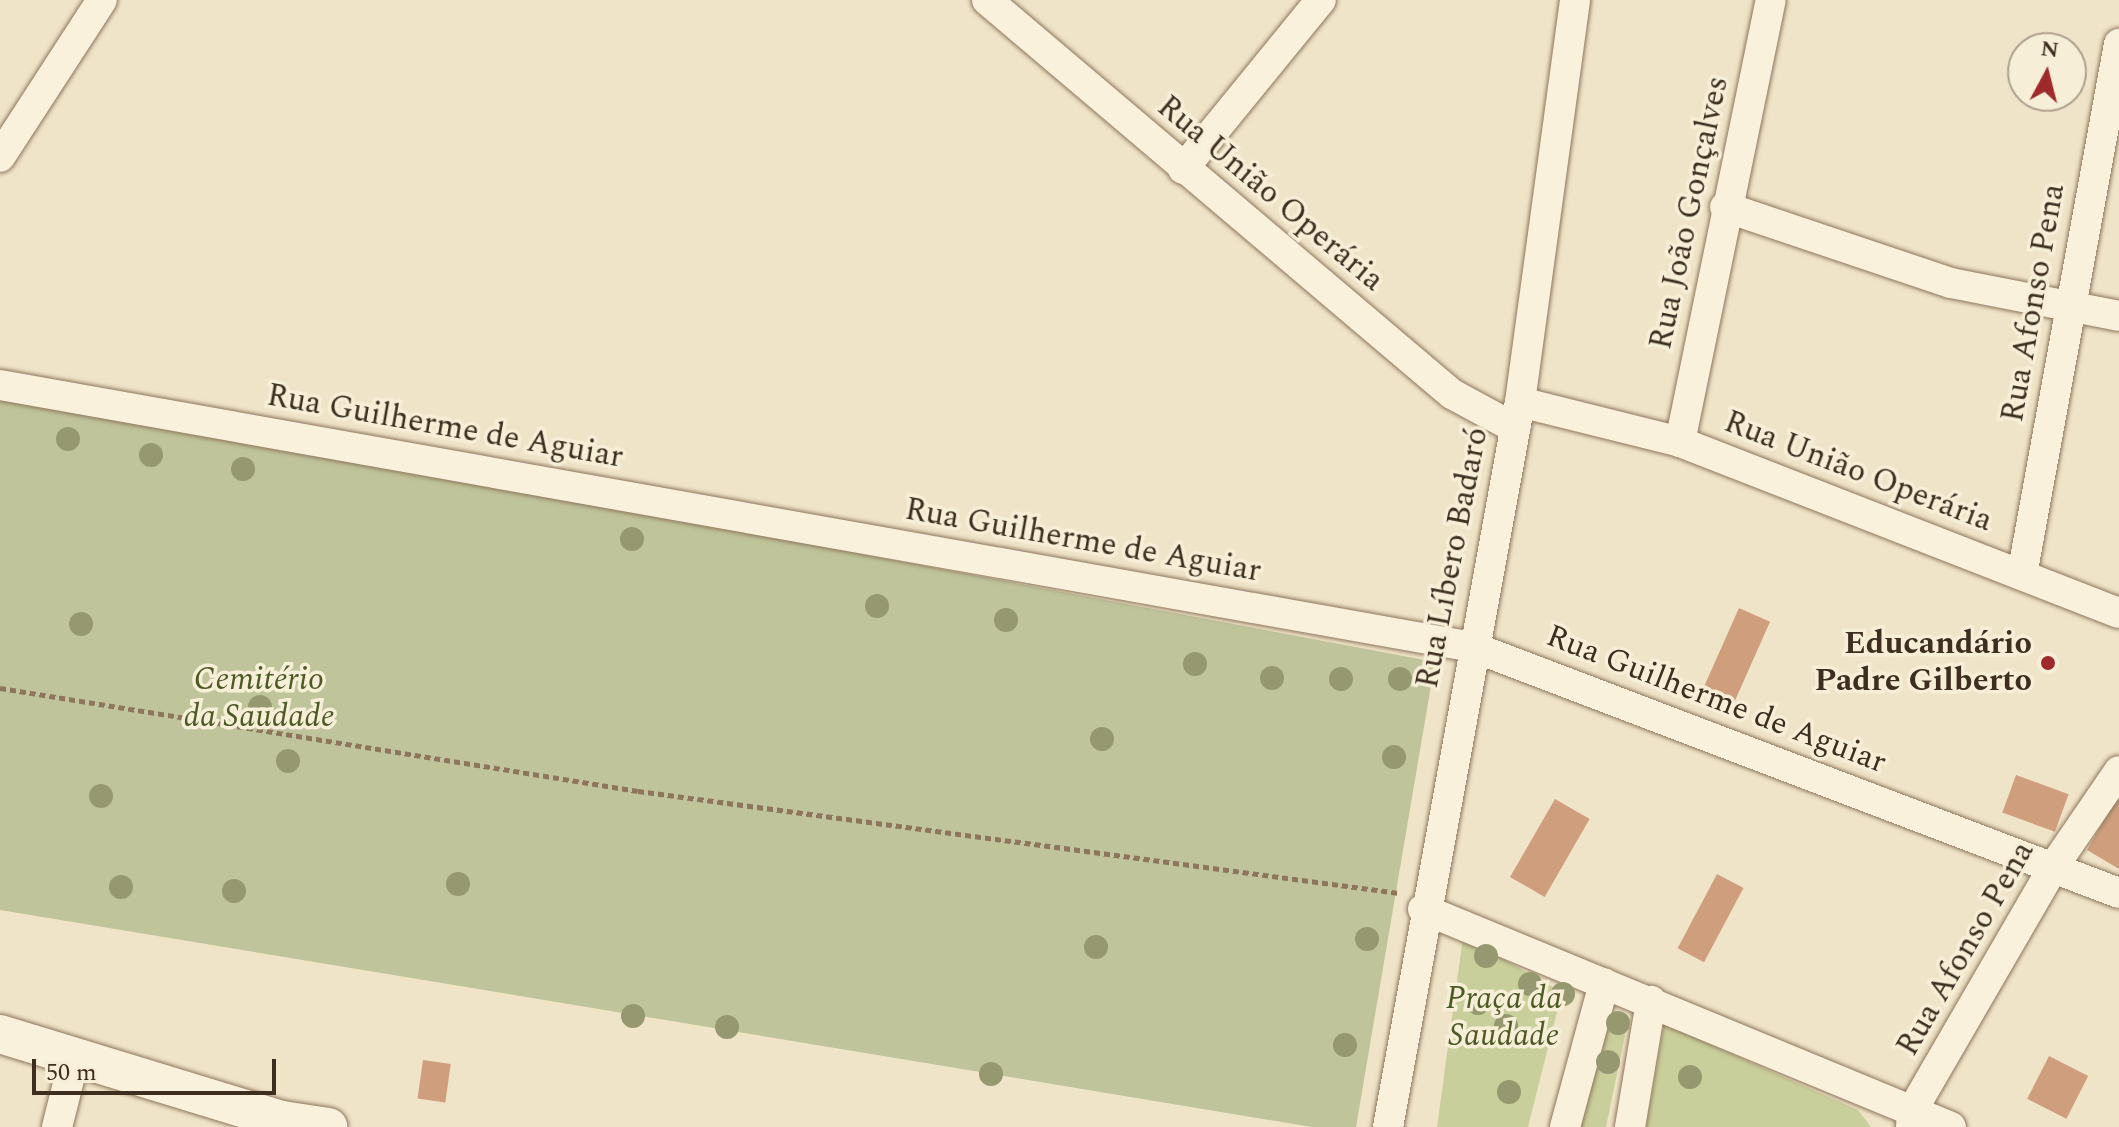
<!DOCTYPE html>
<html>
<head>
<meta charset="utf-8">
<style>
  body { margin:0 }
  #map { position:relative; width:2119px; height:1127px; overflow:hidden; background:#f0e4c8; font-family:Spectral,serif }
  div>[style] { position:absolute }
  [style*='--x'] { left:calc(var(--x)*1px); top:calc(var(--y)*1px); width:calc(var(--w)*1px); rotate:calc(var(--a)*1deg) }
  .green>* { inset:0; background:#c9cf9b }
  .cemetery>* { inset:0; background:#bfc49a }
  .building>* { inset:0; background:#cf9f7d; transform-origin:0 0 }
  .path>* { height:5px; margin-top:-2.5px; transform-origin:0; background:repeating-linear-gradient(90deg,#8d765c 0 6px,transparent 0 10px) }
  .roads { filter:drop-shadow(0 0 2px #8d765c) drop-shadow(0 0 2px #8d765c) }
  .minor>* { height:30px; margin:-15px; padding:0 15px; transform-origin:15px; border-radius:15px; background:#faf1dc }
  .tertiary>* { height:38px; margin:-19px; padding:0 19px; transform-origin:19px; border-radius:19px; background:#faf1dc }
  .trees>* { width:24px; height:24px; margin:-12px; border-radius:50%; background:#96986f }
  .dots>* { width:22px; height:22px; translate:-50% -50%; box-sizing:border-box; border:4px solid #f7eed8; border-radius:50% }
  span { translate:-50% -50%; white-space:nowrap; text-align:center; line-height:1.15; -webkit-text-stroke:7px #f7eed8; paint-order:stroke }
  .street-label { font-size:32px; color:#3d2e20 }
  .poi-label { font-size:32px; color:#3d2e20; font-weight:700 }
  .right { translate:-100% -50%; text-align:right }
  .park-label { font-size:32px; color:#4d5a26; font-style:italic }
  .north { position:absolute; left:2007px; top:32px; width:80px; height:80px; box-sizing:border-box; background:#f7eed8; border:2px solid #ada18e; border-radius:50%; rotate:7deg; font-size:22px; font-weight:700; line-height:32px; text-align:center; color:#3d2e20 }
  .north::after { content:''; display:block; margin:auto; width:28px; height:36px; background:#9e2a2b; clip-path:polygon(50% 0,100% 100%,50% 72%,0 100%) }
  .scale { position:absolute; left:32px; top:1059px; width:244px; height:36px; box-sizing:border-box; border:4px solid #3d2e20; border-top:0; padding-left:10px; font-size:24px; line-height:28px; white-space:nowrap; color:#3d2e20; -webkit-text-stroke:6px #f7eed8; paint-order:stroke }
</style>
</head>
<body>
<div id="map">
  <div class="green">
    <div style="clip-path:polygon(1463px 937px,1562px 992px,1528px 1127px,1437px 1127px)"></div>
    <div style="clip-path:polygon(1609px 1013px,1628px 1021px,1606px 1127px,1581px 1127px)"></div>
    <div style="clip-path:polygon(1664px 1024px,1858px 1110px,1871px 1127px,1646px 1127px)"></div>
  </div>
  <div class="cemetery">
    <div style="clip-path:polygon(0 392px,1435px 662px,1356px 1127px,1312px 1127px,0 910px)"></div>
  </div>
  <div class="building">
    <div style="left:1739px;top:608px;width:34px;height:90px;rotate:24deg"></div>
    <div style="left:2016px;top:775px;width:56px;height:40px;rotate:20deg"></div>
    <div style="clip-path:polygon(2119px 794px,2119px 869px,2087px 850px)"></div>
    <div style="left:1555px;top:799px;width:40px;height:90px;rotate:30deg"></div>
    <div style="left:1717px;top:874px;width:30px;height:84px;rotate:28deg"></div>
    <div style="left:2049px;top:1056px;width:44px;height:48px;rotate:27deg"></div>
    <div style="left:423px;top:1060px;width:28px;height:39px;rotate:8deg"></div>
  </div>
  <div class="path">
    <div style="--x:0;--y:688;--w:646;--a:9.17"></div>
    <div style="--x:638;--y:791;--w:768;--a:7.63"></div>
  </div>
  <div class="roads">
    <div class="minor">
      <div style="--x:987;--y:0;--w:609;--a:40.28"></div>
      <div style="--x:1452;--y:394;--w:72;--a:28.4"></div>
      <div style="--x:0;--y:157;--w:187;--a:-57"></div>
      <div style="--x:1183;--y:169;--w:218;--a:-50.8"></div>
      <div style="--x:1725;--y:207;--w:238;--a:18.6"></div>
      <div style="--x:1951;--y:283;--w:171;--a:11.1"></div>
      <div style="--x:0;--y:385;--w:1496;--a:10.09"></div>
      <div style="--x:1473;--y:647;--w:691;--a:20.85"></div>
      <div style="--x:1520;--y:402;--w:165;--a:14"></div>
      <div style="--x:1680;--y:442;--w:471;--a:21.3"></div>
      <div style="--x:1680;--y:442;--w:451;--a:-78.4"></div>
      <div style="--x:2022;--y:575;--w:540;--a:-79.65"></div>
      <div style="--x:1423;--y:909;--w:571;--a:22.43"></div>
      <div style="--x:57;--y:1127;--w:73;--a:-75.8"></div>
      <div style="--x:1388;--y:1127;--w:737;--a:-79.68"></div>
      <div style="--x:1520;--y:402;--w:406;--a:-82.2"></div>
      <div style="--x:1565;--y:1127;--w:149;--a:-74.8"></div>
      <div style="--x:1630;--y:1127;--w:128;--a:-80.5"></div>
      <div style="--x:1911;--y:1127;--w:16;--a:-86"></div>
      <div style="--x:1912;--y:1111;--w:283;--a:-59.9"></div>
      <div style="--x:2054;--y:866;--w:115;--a:-55.6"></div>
    </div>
    <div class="tertiary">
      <div style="--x:0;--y:1034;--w:295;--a:17"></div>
      <div style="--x:282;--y:1120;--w:47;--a:8.7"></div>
    </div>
  </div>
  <div class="trees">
    <div style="left:68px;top:439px"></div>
    <div style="left:151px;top:455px"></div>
    <div style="left:243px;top:469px"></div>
    <div style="left:632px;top:539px"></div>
    <div style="left:877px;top:606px"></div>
    <div style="left:1006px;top:620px"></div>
    <div style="left:81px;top:624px"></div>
    <div style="left:1195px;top:664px"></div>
    <div style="left:1272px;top:678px"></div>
    <div style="left:1341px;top:679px"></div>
    <div style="left:1400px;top:679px"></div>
    <div style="left:260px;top:707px"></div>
    <div style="left:1102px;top:739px"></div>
    <div style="left:1394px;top:757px"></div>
    <div style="left:288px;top:761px"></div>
    <div style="left:101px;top:796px"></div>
    <div style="left:458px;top:884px"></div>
    <div style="left:121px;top:887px"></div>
    <div style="left:234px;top:891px"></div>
    <div style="left:1367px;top:939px"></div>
    <div style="left:1096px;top:947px"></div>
    <div style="left:1486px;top:956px"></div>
    <div style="left:1530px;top:984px"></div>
    <div style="left:1563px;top:994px"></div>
    <div style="left:1478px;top:1003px"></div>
    <div style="left:633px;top:1016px"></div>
    <div style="left:1618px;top:1023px"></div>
    <div style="left:1506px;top:1026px"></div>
    <div style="left:727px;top:1027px"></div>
    <div style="left:1345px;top:1045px"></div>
    <div style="left:1608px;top:1062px"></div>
    <div style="left:991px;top:1074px"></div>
    <div style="left:1690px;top:1077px"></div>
    <div style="left:1509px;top:1092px"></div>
  </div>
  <div class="dots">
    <div style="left:2048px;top:663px;background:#9e2a2b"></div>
  </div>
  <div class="street-label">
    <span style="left:1270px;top:194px;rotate:40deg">Rua União Operária</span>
    <span style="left:1690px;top:213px;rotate:-78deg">Rua João Gonçalves</span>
    <span style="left:2034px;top:303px;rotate:-80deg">Rua Afonso Pena</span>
    <span style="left:445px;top:427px;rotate:10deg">Rua Guilherme de Aguiar</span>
    <span style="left:1858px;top:472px;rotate:21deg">Rua União Operária</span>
    <span style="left:1083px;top:541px;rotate:10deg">Rua Guilherme de Aguiar</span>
    <span style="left:1453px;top:558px;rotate:-79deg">Rua Líbero Badaró</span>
    <span style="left:1716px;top:700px;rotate:21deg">Rua Guilherme de Aguiar</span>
    <span style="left:1966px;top:949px;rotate:-60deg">Rua Afonso Pena</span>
  </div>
  <div class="poi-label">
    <span class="right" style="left:2032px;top:663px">Educandário<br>Padre Gilberto</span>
  </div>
  <div class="park-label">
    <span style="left:259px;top:699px">Cemitério<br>da Saudade</span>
    <span style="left:1504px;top:1018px">Praça da<br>Saudade</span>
  </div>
  <div class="north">N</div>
  <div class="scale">50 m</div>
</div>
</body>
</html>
